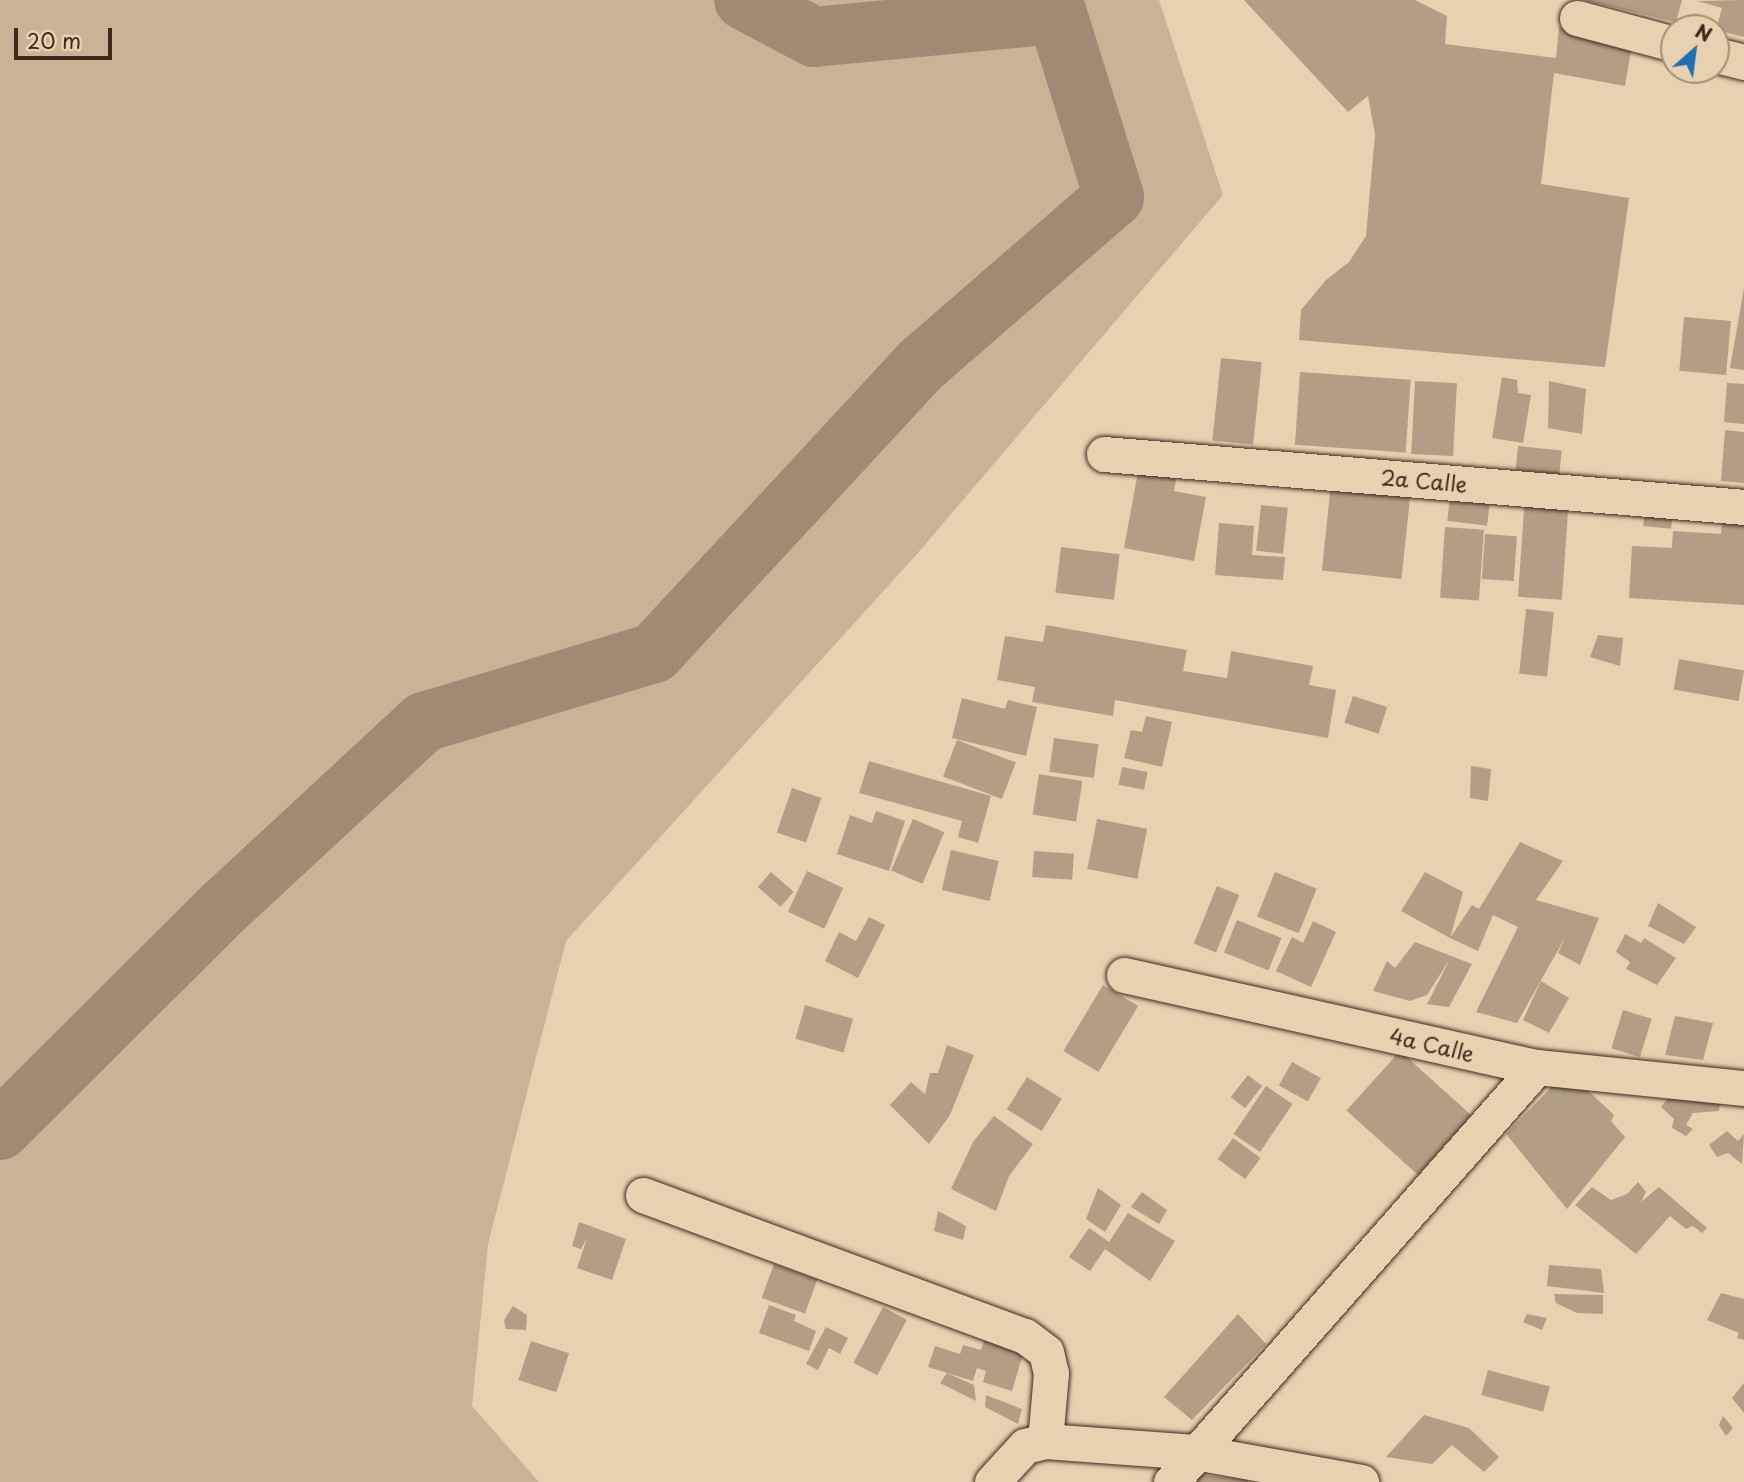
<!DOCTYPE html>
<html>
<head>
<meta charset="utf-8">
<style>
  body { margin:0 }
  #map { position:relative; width:1744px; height:1482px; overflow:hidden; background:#e8d1b1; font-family:"Playpen Sans",sans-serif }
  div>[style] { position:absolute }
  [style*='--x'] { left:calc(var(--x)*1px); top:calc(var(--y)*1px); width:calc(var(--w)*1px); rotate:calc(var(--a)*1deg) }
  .green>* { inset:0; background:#c9b397 }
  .river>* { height:60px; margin:-30px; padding:0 30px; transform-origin:30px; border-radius:30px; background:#9f8b74 }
  .building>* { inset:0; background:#b29e84; transform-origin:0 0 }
  .roads { filter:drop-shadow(0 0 2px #3b2a1e) drop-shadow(0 0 2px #3b2a1e) }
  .street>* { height:35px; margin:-17.5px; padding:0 17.5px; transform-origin:17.5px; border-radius:17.5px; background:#e8d1b1 }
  span { translate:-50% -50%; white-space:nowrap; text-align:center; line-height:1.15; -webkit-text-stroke:7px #e8d1b1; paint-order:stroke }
  .street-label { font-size:21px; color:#3b2a1e }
  .north { position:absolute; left:1660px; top:14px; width:70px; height:70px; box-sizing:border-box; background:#e8d1b1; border:2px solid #a38e76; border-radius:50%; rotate:28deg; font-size:19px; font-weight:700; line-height:28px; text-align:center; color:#3b2a1e }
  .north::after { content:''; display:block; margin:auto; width:24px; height:32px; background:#1f6fb2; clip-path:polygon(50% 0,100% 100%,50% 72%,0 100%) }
  .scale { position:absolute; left:14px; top:28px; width:98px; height:32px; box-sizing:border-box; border:4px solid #3b2a1e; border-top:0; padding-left:9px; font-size:21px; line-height:24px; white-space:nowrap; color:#3b2a1e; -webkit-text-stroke:5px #e8d1b1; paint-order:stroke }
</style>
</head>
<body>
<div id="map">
  <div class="green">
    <div style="clip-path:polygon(0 0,1159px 0,1223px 195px,917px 554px,566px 941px,488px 1244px,472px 1406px,539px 1482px,0 1482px)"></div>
  </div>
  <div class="river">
    <div style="--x:0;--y:1130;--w:315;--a:-44.9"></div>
    <div style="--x:223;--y:908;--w:274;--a:-42.8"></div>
    <div style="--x:424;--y:722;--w:240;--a:-16.7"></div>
    <div style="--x:654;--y:653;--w:396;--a:-47.2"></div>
    <div style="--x:923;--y:363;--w:253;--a:-41"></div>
    <div style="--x:1114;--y:197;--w:192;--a:-107.3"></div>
    <div style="--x:1057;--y:14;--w:244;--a:174.6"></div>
    <div style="--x:814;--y:37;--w:79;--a:-152.1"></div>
  </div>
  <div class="building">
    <div style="clip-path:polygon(1244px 0,1415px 0,1447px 16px,1445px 44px,1556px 58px,1559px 27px,1632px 45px,1625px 86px,1554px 73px,1541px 184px,1629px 198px,1605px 367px,1299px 340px,1301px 310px,1326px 280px,1349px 262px,1366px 236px,1375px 134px,1368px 96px,1348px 112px)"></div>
    <div style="clip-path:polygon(1583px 0,1682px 0,1676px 22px)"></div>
    <div style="clip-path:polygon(1744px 0,1744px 37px,1716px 30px,1722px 8px,1697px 1px)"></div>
    <div style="clip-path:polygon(1744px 288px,1744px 370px,1730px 368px)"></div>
    <div style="left:1684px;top:317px;width:47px;height:54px;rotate:5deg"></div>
    <div style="left:1221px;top:358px;width:41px;height:83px;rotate:6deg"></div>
    <div style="left:1300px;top:372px;width:111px;height:73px;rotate:4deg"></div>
    <div style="clip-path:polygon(1502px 377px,1517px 380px,1518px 393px,1531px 395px,1523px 443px,1492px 438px)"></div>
    <div style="left:1415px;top:381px;width:42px;height:73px;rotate:3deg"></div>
    <div style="clip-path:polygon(1549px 381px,1586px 389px,1582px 434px,1548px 428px)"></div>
    <div style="clip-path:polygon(1727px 383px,1744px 384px,1744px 424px,1724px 422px)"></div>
    <div style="clip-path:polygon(1725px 430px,1744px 432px,1744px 483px,1721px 481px)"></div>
    <div style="left:1518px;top:446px;width:44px;height:24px;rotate:6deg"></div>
    <div style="clip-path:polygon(1138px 472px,1176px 479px,1174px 491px,1206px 497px,1194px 561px,1124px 548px)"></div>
    <div style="left:1331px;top:484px;width:80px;height:87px;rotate:6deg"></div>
    <div style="left:1525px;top:496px;width:44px;height:101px;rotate:4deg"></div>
    <div style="left:1450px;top:499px;width:40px;height:22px;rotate:7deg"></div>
    <div style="left:1261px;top:505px;width:27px;height:46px;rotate:6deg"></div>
    <div style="left:1645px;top:509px;width:28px;height:17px;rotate:6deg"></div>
    <div style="clip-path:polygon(1722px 514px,1744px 515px,1744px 605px,1629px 598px,1632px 546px,1672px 548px,1673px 531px,1721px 534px)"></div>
    <div style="clip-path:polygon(1219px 523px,1254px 526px,1252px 555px,1285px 557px,1283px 580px,1215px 575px)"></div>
    <div style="left:1445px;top:527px;width:39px;height:71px;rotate:4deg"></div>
    <div style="left:1485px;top:534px;width:32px;height:45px;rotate:4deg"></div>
    <div style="left:1061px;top:547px;width:59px;height:46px;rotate:7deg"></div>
    <div style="left:1526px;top:609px;width:28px;height:65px;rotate:6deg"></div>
    <div style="clip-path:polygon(1046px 625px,1187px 650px,1183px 671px,1227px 678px,1231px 651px,1313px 666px,1309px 685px,1336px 690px,1328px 738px,1115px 700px,1113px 716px,1032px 702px,1035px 687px,997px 680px,1005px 636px,1043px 642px)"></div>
    <div style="clip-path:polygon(1598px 635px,1623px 638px,1620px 666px,1590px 657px)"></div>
    <div style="left:1679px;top:659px;width:66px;height:31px;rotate:10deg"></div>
    <div style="left:1353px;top:696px;width:36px;height:28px;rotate:18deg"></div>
    <div style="clip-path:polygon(962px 698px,1005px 709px,1008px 700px,1037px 707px,1026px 756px,952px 738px)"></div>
    <div style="clip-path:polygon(1146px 716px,1172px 722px,1162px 767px,1124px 758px,1131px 730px,1142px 732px)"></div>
    <div style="left:1054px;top:738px;width:45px;height:34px;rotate:8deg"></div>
    <div style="left:957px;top:740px;width:63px;height:39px;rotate:21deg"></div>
    <div style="clip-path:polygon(869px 761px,991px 796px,978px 843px,958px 837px,962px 821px,859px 793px)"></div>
    <div style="clip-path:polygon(1471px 766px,1491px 769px,1488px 801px,1470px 798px)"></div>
    <div style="left:1122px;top:767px;width:26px;height:18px;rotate:11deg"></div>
    <div style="left:1039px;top:774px;width:44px;height:41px;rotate:9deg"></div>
    <div style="left:792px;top:788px;width:31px;height:47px;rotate:19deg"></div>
    <div style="clip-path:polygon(876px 811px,905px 821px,889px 871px,837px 854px,850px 815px,872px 823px)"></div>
    <div style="left:913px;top:819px;width:34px;height:56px;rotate:23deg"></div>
    <div style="left:1097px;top:819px;width:51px;height:51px;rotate:11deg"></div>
    <div style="clip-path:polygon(1520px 842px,1563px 861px,1536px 900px,1599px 918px,1580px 965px,1558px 953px,1566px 936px,1517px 1023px,1476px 1012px,1518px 927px,1493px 915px,1478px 951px,1450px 938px,1472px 905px,1479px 909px)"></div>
    <div style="left:951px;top:850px;width:49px;height:41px;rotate:13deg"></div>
    <div style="left:1034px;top:851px;width:40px;height:26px;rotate:4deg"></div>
    <div style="left:807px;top:871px;width:40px;height:45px;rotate:25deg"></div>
    <div style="left:771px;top:872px;width:30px;height:20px;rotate:41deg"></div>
    <div style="left:1275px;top:872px;width:45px;height:48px;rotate:22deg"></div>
    <div style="clip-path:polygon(1425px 872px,1463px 892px,1450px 938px,1401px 911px)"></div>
    <div style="left:1217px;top:886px;width:24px;height:62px;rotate:22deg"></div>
    <div style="clip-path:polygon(1658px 903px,1696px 927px,1684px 944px,1648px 926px)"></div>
    <div style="clip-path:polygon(869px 917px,885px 925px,858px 978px,825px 961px,839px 932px,856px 941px)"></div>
    <div style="left:1237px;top:920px;width:48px;height:35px;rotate:22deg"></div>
    <div style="clip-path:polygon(1313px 921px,1336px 932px,1311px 987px,1276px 971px,1292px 937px,1303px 943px)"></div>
    <div style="clip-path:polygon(1625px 934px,1641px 943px,1644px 938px,1676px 958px,1657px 985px,1626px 969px,1630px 962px,1616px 952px)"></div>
    <div style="clip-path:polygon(1415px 942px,1472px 964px,1449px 1007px,1427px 1004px,1450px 959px,1427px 995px,1410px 1001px,1373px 991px,1387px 961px,1395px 968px)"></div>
    <div style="clip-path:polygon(1541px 981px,1569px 998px,1549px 1033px,1523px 1020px)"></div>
    <div style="left:1103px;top:985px;width:41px;height:77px;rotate:31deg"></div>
    <div style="left:805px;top:1005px;width:50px;height:35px;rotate:16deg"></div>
    <div style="left:1623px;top:1010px;width:30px;height:40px;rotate:17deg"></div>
    <div style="clip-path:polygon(1675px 1016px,1713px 1023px,1703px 1060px,1665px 1055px)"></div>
    <div style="clip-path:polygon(947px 1045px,974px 1055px,950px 1115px,929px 1144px,890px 1105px,911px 1082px,925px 1094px,930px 1073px,938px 1073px)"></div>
    <div style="left:1400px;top:1051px;width:96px;height:80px;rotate:42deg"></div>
    <div style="left:1292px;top:1062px;width:33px;height:27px;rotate:29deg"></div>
    <div style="clip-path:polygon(1567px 1071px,1614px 1115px,1611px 1121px,1625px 1137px,1567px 1209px,1506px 1134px)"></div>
    <div style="left:1248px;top:1075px;width:18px;height:28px;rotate:38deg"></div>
    <div style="left:1027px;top:1077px;width:41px;height:38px;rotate:32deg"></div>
    <div style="clip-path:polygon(1684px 1078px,1723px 1084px,1719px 1111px,1693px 1113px,1686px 1125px,1693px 1129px,1686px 1136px,1672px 1128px,1674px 1119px,1661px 1107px)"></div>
    <div style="left:1266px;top:1086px;width:32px;height:58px;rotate:34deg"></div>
    <div style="clip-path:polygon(994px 1116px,1033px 1144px,1009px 1176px,996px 1211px,951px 1189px,973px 1142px)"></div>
    <div style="clip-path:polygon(1727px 1131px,1738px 1141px,1744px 1134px,1742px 1164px,1728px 1153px,1717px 1157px,1709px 1145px)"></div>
    <div style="left:1233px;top:1138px;width:34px;height:26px;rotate:36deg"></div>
    <div style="clip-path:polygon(1638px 1182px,1646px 1192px,1641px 1202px,1659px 1187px,1707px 1228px,1702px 1233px,1693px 1226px,1686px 1229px,1670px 1216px,1636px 1254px,1575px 1205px,1592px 1187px,1611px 1200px,1627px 1194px)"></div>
    <div style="clip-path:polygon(1098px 1188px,1121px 1205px,1105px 1232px,1086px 1219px)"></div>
    <div style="clip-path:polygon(1142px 1192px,1167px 1210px,1159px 1224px,1131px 1207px)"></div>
    <div style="clip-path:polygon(938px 1211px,966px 1226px,963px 1240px,934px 1231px)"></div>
    <div style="clip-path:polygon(1128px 1213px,1175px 1241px,1150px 1281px,1105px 1249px,1090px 1271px,1069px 1257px,1089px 1228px,1109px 1242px)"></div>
    <div style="clip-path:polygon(579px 1222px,626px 1239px,612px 1280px,577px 1268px,587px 1238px,581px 1249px,572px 1246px)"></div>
    <div style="left:774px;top:1264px;width:46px;height:36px;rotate:20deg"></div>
    <div style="clip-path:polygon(1549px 1265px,1601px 1269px,1604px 1293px,1547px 1286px)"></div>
    <div style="clip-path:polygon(1721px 1293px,1744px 1299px,1744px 1340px,1737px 1338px,1739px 1333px,1707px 1320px)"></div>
    <div style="clip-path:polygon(1554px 1294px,1603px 1295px,1603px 1314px,1577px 1313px,1556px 1303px)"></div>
    <div style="clip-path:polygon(769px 1305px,796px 1315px,794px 1321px,816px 1331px,809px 1351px,759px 1333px)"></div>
    <div style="clip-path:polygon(513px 1306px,527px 1315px,526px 1330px,506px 1329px,504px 1320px)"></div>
    <div style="left:883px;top:1307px;width:27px;height:63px;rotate:28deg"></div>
    <div style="clip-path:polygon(1238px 1314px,1266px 1344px,1192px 1420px,1164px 1397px)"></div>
    <div style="clip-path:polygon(1527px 1314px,1547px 1318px,1542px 1330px,1523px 1322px)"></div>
    <div style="clip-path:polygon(826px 1327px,848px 1338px,840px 1354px,829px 1348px,818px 1370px,806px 1364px)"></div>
    <div style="clip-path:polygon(987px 1331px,1026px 1344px,1012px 1391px,983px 1382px,986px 1371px,977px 1368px,973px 1381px,928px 1367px,935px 1346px,960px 1354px,963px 1345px,981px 1350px)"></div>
    <div style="left:531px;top:1341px;width:40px;height:41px;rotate:18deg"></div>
    <div style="left:1488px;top:1370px;width:64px;height:26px;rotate:15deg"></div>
    <div style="clip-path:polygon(947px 1373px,974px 1385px,976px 1401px,940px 1383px)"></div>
    <div style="clip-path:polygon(1744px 1383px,1744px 1413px,1732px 1398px)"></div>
    <div style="clip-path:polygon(986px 1395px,1022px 1409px,1018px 1424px,985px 1407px)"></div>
    <div style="clip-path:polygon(1424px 1415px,1469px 1428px,1499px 1457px,1484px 1472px,1452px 1445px,1432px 1464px,1386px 1457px)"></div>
    <div style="clip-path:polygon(1723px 1416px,1733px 1428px,1726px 1436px,1719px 1425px)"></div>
    <div style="clip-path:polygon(1194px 1474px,1248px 1480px,1248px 1482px,1189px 1482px)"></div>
  </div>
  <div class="roads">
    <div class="street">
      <div style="--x:1577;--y:18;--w:100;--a:15"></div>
      <div style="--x:1716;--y:55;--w:29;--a:14"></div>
      <div style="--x:1104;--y:454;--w:642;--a:4.73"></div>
      <div style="--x:1124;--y:975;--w:423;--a:12.6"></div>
      <div style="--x:1537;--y:1067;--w:208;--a:5.8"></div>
      <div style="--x:643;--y:1195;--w:407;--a:20.3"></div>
      <div style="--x:1025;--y:1336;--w:26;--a:37"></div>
      <div style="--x:1046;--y:1352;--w:22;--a:77"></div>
      <div style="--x:1051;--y:1373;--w:68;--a:95"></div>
      <div style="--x:992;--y:1482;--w:49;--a:-47.5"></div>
      <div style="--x:1025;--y:1446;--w:21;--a:-14"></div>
      <div style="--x:1045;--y:1441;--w:150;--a:4.2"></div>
      <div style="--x:1195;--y:1452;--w:169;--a:10.2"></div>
      <div style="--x:1171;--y:1482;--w:553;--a:-48.59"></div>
    </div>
  </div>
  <div class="street-label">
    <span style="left:1424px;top:480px;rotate:5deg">2a Calle</span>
    <span style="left:1432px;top:1044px;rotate:13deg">4a Calle</span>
  </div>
  <div class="north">N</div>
  <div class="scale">20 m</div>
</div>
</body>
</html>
